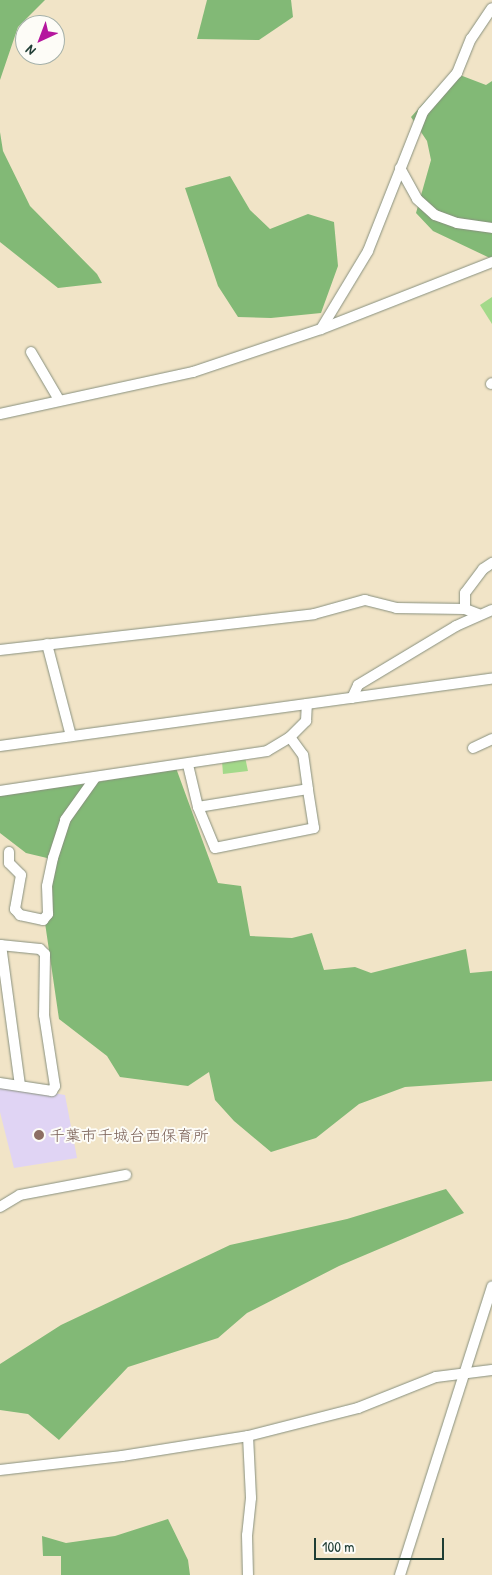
<!DOCTYPE html>
<html>
<head>
<meta charset="utf-8">
<style>
  body { margin:0 }
  #map { position:relative; width:492px; height:1575px; overflow:hidden; background:#f1e4c7; font-family:"Patrick Hand","Klee One",sans-serif }
  div>[style] { position:absolute }
  [style*='--x'] { left:calc(var(--x)*1px); top:calc(var(--y)*1px); width:calc(var(--w)*1px); rotate:calc(var(--a)*1deg) }
  .built>* { inset:0; background:#e0d4f4 }
  .green>* { inset:0; background:#a3d98a }
  .forest>* { inset:0; background:#82b976 }
  .roads { filter:drop-shadow(0 0 1px #88907e) drop-shadow(0 0 1px #88907e) }
  .minor>* { height:10px; margin:-5px; padding:0 5px; transform-origin:5px; border-radius:5px; background:#fff }
  .dots>* { width:14px; height:14px; translate:-50% -50%; box-sizing:border-box; border:2px solid #fdfcf7; border-radius:50% }
  span { translate:-50% -50%; white-space:nowrap; text-align:center; line-height:1.15; -webkit-text-stroke:4px #fdfcf7; paint-order:stroke }
  .education-label { font-size:16px; color:#785e54 }
  .left { translate:0 -50%; text-align:left }
  .north { position:absolute; left:15px; top:15px; width:50px; height:50px; box-sizing:border-box; background:#fdfcf7; border:1px solid #a4b0a9; border-radius:50%; rotate:223deg; font-size:14px; font-weight:700; line-height:20px; text-align:center; color:#1f3d34 }
  .north::after { content:''; display:block; margin:auto; width:18px; height:22px; background:#b5179e; clip-path:polygon(50% 0,100% 100%,50% 72%,0 100%) }
  .scale { position:absolute; left:314px; top:1538px; width:130px; height:22px; box-sizing:border-box; border:2px solid #1f3d34; border-top:0; padding-left:6px; font-size:15px; line-height:18px; white-space:nowrap; color:#1f3d34; -webkit-text-stroke:4px #fdfcf7; paint-order:stroke }
</style>
</head>
<body>
<div id="map">
  <div class="built">
    <div style="clip-path:polygon(0 1084px,65px 1095px,77px 1158px,14px 1168px,0 1112px)"></div>
  </div>
  <div class="green">
    <div style="clip-path:polygon(492px 297px,492px 324px,480px 305px)"></div>
    <div style="clip-path:polygon(245px 757px,248px 771px,223px 774px,222px 761px)"></div>
  </div>
  <div class="forest">
    <div style="clip-path:polygon(0 0,45px 0,18px 27px,0 80px)"></div>
    <div style="clip-path:polygon(207px 0,291px 0,293px 17px,259px 40px,197px 39px)"></div>
    <div style="clip-path:polygon(452px 72px,486px 85px,492px 81px,492px 259px,433px 231px,416px 213px,431px 160px,427px 141px,411px 117px)"></div>
    <div style="clip-path:polygon(0 132px,3px 151px,30px 206px,97px 274px,102px 283px,58px 288px,0 242px)"></div>
    <div style="clip-path:polygon(230px 176px,250px 210px,270px 229px,308px 214px,334px 222px,338px 266px,321px 313px,271px 318px,238px 317px,218px 286px,185px 188px)"></div>
    <div style="clip-path:polygon(176px 768px,218px 883px,241px 886px,250px 936px,292px 938px,312px 933px,324px 970px,355px 967px,371px 973px,466px 949px,470px 973px,492px 971px,492px 1081px,405px 1087px,359px 1104px,316px 1138px,271px 1152px,234px 1121px,215px 1100px,209px 1072px,188px 1086px,120px 1077px,107px 1056px,59px 1019px,44px 916px,51px 875px,47px 858px,26px 853px,0 833px,0 791px,86px 784px)"></div>
    <div style="clip-path:polygon(446px 1189px,464px 1213px,339px 1266px,247px 1313px,218px 1338px,128px 1367px,59px 1440px,28px 1414px,0 1410px,0 1364px,61px 1325px,230px 1245px,347px 1219px)"></div>
    <div style="clip-path:polygon(168px 1519px,188px 1560px,190px 1575px,61px 1575px,61px 1556px,43px 1556px,42px 1536px,66px 1543px,115px 1536px)"></div>
  </div>
  <div class="roads">
    <div class="minor">
      <div style="--x:400;--y:168;--w:35;--a:61"></div>
      <div style="--x:417;--y:199;--w:24;--a:42"></div>
      <div style="--x:435;--y:215;--w:23;--a:20"></div>
      <div style="--x:457;--y:223;--w:35;--a:8"></div>
      <div style="--x:321;--y:329;--w:91;--a:-58.9"></div>
      <div style="--x:368;--y:251;--w:149;--a:-68.4"></div>
      <div style="--x:423;--y:112;--w:52;--a:-48.9"></div>
      <div style="--x:457;--y:73;--w:37;--a:-68"></div>
      <div style="--x:471;--y:39;--w:37;--a:-56"></div>
      <div style="--x:31;--y:352;--w:56;--a:59.7"></div>
      <div style="--x:491;--y:384;--w:1;--a:-45"></div>
      <div style="--x:0;--y:414;--w:198;--a:-12.3"></div>
      <div style="--x:193;--y:372;--w:135;--a:-18.6"></div>
      <div style="--x:321;--y:329;--w:184;--a:-21.4"></div>
      <div style="--x:465;--y:609;--w:16;--a:-90"></div>
      <div style="--x:465;--y:593;--w:30;--a:-53"></div>
      <div style="--x:483;--y:569;--w:11;--a:-34"></div>
      <div style="--x:47;--y:644;--w:95;--a:75.4"></div>
      <div style="--x:0;--y:650;--w:316;--a:-6.5"></div>
      <div style="--x:314;--y:614;--w:53;--a:-15.4"></div>
      <div style="--x:365;--y:600;--w:32;--a:14"></div>
      <div style="--x:396;--y:608;--w:69;--a:0.8"></div>
      <div style="--x:465;--y:609;--w:14;--a:21"></div>
      <div style="--x:352;--y:698;--w:14;--a:-65"></div>
      <div style="--x:358;--y:685;--w:114;--a:-31"></div>
      <div style="--x:456;--y:626;--w:39;--a:-24"></div>
      <div style="--x:0;--y:746;--w:497;--a:-7.8"></div>
      <div style="--x:473;--y:748;--w:21;--a:-25"></div>
      <div style="--x:188;--y:765;--w:43;--a:76.6"></div>
      <div style="--x:198;--y:807;--w:44;--a:67.5"></div>
      <div style="--x:215;--y:848;--w:101;--a:-11.4"></div>
      <div style="--x:314;--y:828;--w:39;--a:-99"></div>
      <div style="--x:0;--y:791;--w:270;--a:-8.5"></div>
      <div style="--x:267;--y:751;--w:27;--a:-31"></div>
      <div style="--x:198;--y:807;--w:111;--a:-9.3"></div>
      <div style="--x:308;--y:789;--w:34;--a:-98"></div>
      <div style="--x:303;--y:755;--w:22;--a:-126"></div>
      <div style="--x:290;--y:737;--w:23;--a:-45"></div>
      <div style="--x:306;--y:721;--w:17;--a:-87"></div>
      <div style="--x:9;--y:852;--w:11;--a:90"></div>
      <div style="--x:9;--y:863;--w:17;--a:45"></div>
      <div style="--x:21;--y:875;--w:35;--a:100"></div>
      <div style="--x:15;--y:909;--w:8;--a:50"></div>
      <div style="--x:20;--y:915;--w:24;--a:12"></div>
      <div style="--x:43;--y:920;--w:8;--a:-50"></div>
      <div style="--x:48;--y:914;--w:28;--a:-92"></div>
      <div style="--x:47;--y:886;--w:29;--a:-78"></div>
      <div style="--x:53;--y:858;--w:40;--a:-72"></div>
      <div style="--x:65;--y:820;--w:52;--a:-54.5"></div>
      <div style="--x:0;--y:945;--w:40;--a:5.7"></div>
      <div style="--x:40;--y:949;--w:7;--a:45"></div>
      <div style="--x:45;--y:954;--w:61;--a:90.9"></div>
      <div style="--x:44;--y:1015;--w:72;--a:81.2"></div>
      <div style="--x:55;--y:1086;--w:6;--a:121"></div>
      <div style="--x:52;--y:1091;--w:53;--a:-171.3"></div>
      <div style="--x:1;--y:945;--w:142;--a:82.3"></div>
      <div style="--x:0;--y:1207;--w:23;--a:-31"></div>
      <div style="--x:20;--y:1195;--w:108;--a:-10.7"></div>
      <div style="--x:248;--y:1436;--w:62;--a:87.2"></div>
      <div style="--x:251;--y:1498;--w:37;--a:96"></div>
      <div style="--x:247;--y:1535;--w:40;--a:88.6"></div>
      <div style="--x:0;--y:1470;--w:123;--a:-6.5"></div>
      <div style="--x:122;--y:1456;--w:128;--a:-9"></div>
      <div style="--x:248;--y:1436;--w:114;--a:-14.3"></div>
      <div style="--x:358;--y:1408;--w:84;--a:-21.7"></div>
      <div style="--x:436;--y:1377;--w:56;--a:-7.1"></div>
      <div style="--x:400;--y:1575;--w:303;--a:-72.3"></div>
    </div>
  </div>
  <div class="dots">
    <div style="left:39px;top:1135px;background:#8d6e63"></div>
  </div>
  <div class="education-label">
    <span class="left" style="left:49px;top:1135px">千葉市千城台西保育所</span>
  </div>
  <div class="north">N</div>
  <div class="scale">100 m</div>
</div>
</body>
</html>
